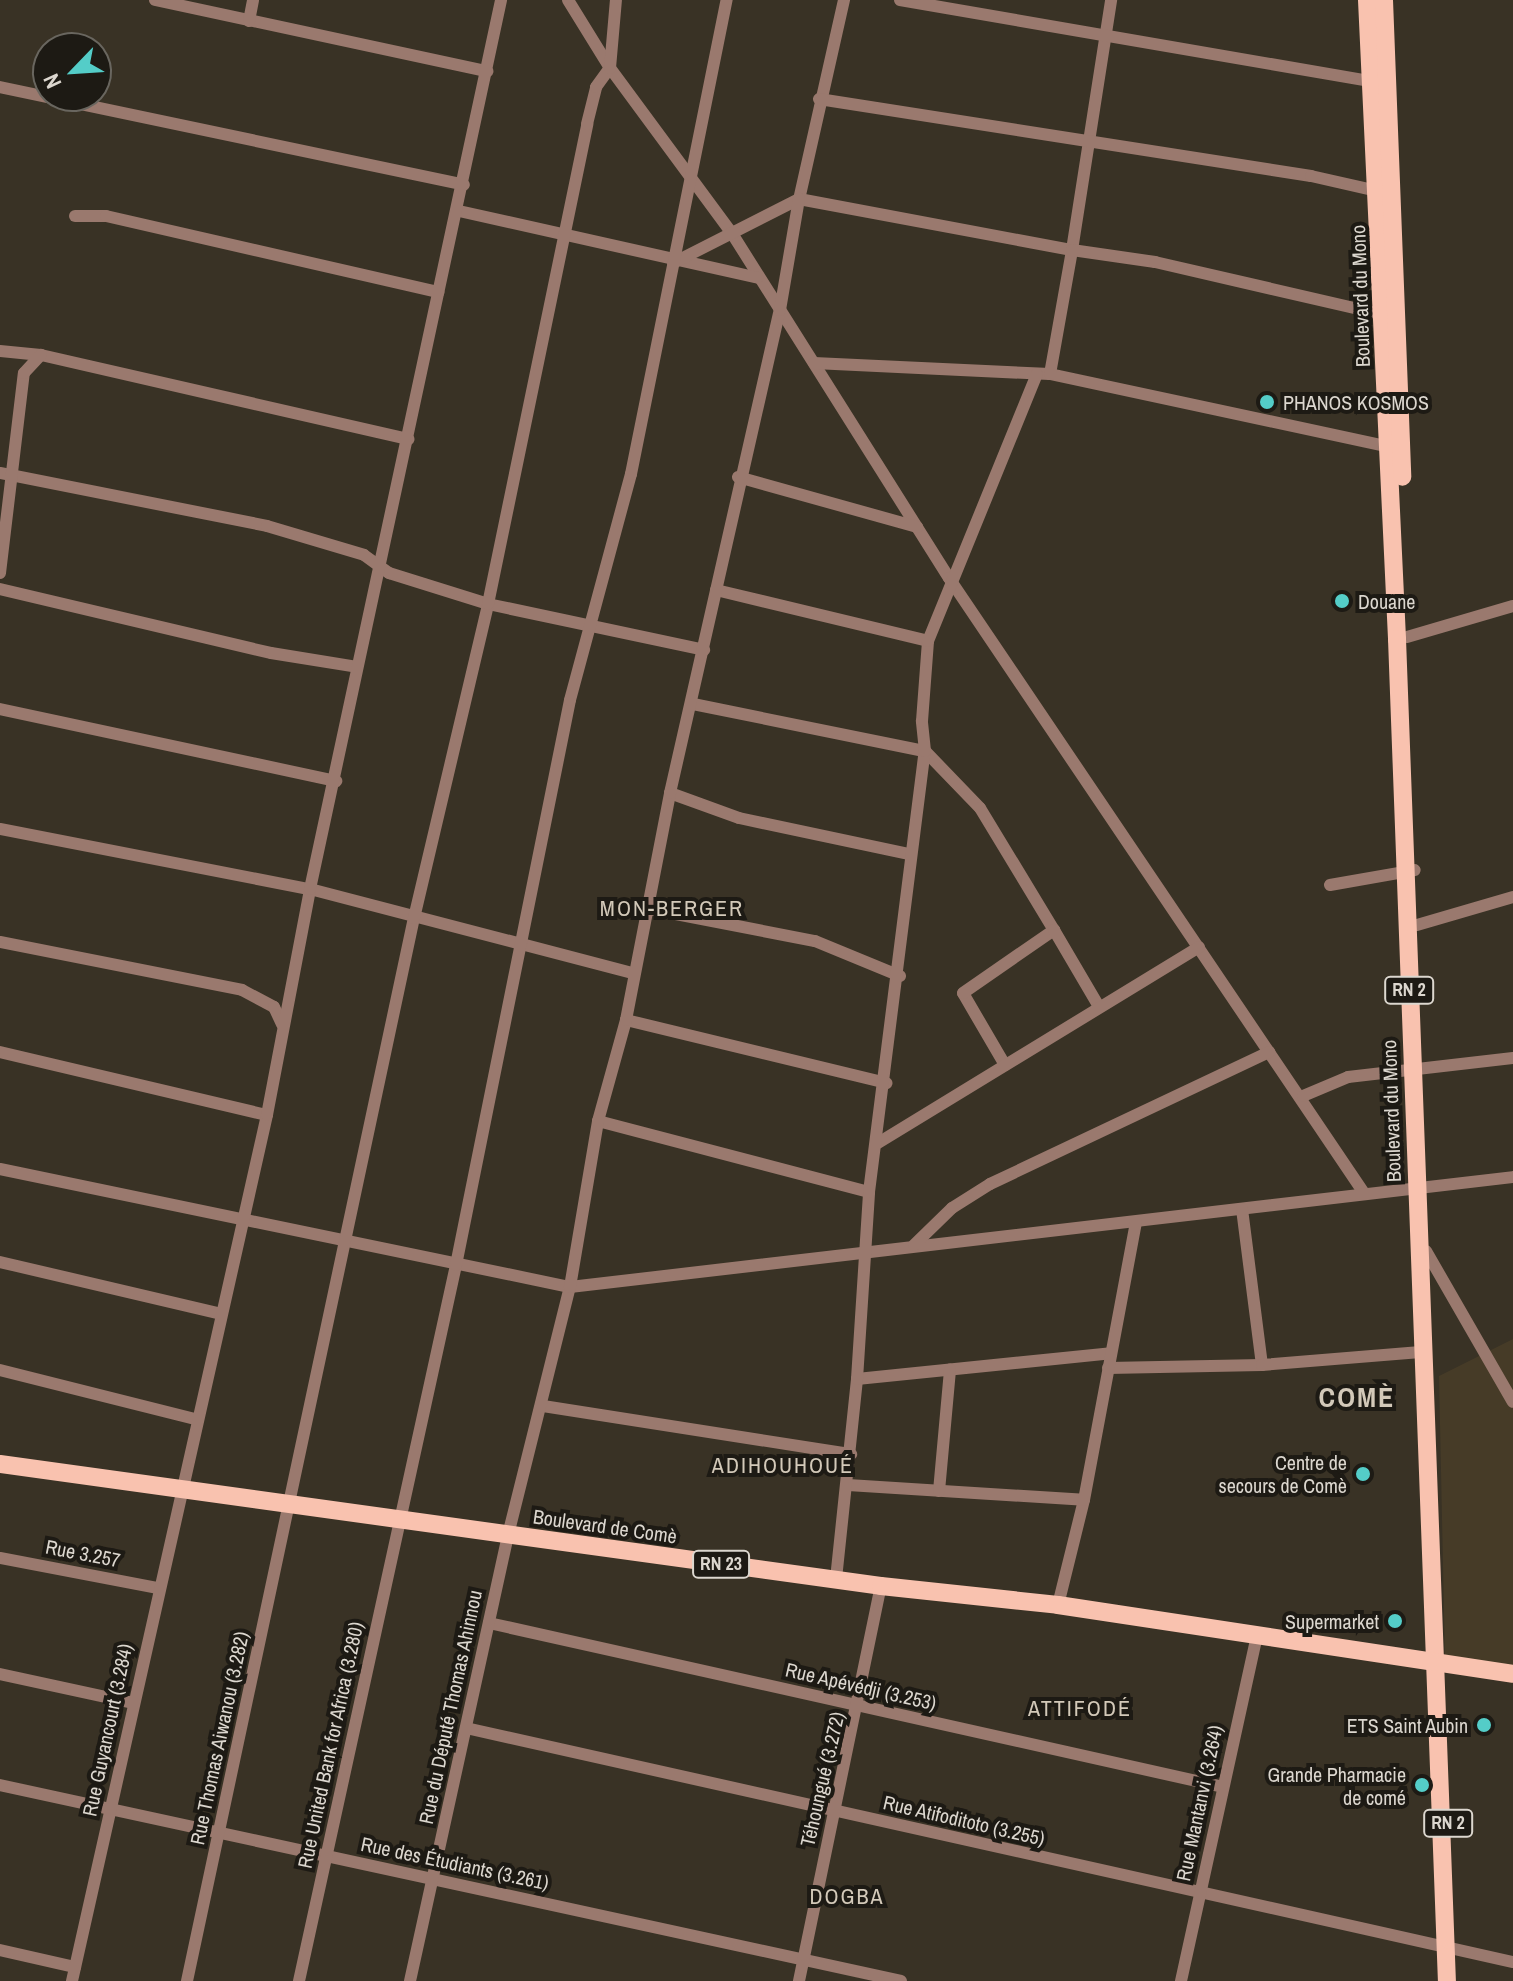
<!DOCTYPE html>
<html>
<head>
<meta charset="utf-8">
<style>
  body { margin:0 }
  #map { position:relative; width:1513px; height:1981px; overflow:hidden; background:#393225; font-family:"Archivo Narrow",sans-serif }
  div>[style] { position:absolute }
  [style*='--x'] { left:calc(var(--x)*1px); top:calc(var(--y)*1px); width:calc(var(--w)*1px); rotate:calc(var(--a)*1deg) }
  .built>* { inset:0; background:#463b27 }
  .street>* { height:12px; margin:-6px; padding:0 6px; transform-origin:6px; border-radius:6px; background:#9a796e }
  .primary>* { height:18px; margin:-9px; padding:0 9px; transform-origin:9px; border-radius:9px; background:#f9c2af }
  .dots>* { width:22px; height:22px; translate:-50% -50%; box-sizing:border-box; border:4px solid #1d1a14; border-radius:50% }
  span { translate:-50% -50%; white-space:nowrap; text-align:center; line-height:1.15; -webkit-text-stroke:8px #1d1a14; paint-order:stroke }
  .shield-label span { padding:2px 6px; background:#1d1a14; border:2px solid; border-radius:6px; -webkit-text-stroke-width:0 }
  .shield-label { font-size:18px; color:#dcd7cf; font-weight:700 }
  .street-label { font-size:20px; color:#dcd7cf }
  .poi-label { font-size:20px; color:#dcd7cf }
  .left { translate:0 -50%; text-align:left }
  .right { translate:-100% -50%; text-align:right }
  .neighbourhood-label { font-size:22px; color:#d3c9b9; letter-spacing:2px }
  .district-label { font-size:28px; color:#d3c9b9; font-weight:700; letter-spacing:2px }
  .north { position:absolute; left:32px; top:32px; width:80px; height:80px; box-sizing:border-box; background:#1d1a14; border:2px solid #69665f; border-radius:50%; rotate:245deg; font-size:22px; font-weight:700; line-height:32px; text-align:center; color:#dcd7cf }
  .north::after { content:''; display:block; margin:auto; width:28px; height:36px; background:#54cdc8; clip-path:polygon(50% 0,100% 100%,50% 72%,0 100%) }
</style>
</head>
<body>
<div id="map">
  <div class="built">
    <div style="clip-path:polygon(1513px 1339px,1513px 1669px,1445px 1661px,1439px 1376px)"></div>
  </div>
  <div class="street">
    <div style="--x:155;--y:0;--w:340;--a:12.1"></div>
    <div style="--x:568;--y:0;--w:80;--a:58.3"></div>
    <div style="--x:610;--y:68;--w:207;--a:53.6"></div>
    <div style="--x:733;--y:235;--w:405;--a:57.8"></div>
    <div style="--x:949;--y:578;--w:742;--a:55.99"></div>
    <div style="--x:844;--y:0;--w:204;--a:102.7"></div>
    <div style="--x:799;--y:199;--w:278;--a:10.6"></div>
    <div style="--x:1072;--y:250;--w:253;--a:-81.1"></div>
    <div style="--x:900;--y:0;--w:483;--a:9.8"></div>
    <div style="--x:249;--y:21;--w:21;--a:-79"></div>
    <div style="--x:0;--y:87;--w:474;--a:11.9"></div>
    <div style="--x:819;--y:99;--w:498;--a:8.9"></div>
    <div style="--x:1311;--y:176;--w:73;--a:12.7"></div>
    <div style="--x:459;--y:211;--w:306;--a:12.6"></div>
    <div style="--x:75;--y:216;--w:31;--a:0"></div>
    <div style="--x:106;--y:216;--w:341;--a:12.9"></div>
    <div style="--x:673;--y:263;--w:141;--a:-26.9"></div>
    <div style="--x:0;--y:351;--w:41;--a:5.6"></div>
    <div style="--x:41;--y:355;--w:377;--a:12.9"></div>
    <div style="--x:814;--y:363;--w:236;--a:2.7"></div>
    <div style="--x:1050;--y:374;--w:352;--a:12.1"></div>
    <div style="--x:1050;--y:374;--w:126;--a:-79.9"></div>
    <div style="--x:1072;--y:250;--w:84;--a:8.2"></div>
    <div style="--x:1155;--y:262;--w:239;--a:13"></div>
    <div style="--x:0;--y:473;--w:272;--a:11.2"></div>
    <div style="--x:267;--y:526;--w:101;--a:16.6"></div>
    <div style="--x:364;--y:555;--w:31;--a:36"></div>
    <div style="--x:389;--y:573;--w:104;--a:17.4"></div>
    <div style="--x:488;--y:604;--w:221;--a:12"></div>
    <div style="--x:738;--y:477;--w:186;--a:15.6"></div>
    <div style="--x:0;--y:573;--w:201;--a:-83.2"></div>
    <div style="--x:24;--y:373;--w:25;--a:-47"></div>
    <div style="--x:0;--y:589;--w:278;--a:13.3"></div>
    <div style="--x:271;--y:653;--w:87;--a:9.2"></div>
    <div style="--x:716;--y:590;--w:218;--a:13.5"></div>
    <div style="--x:1407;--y:637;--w:110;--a:-16.3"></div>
    <div style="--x:693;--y:704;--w:237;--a:11.5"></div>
    <div style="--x:925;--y:751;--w:79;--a:46"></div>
    <div style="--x:980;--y:808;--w:143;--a:58.8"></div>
    <div style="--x:0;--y:709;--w:344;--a:12.1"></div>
    <div style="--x:670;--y:793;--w:73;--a:19.9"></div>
    <div style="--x:739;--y:818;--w:173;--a:12"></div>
    <div style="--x:0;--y:829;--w:316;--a:11"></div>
    <div style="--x:310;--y:889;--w:333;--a:14.6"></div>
    <div style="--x:1330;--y:885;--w:86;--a:-10"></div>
    <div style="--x:650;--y:909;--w:168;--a:11"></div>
    <div style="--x:815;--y:941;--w:92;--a:22.4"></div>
    <div style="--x:1417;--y:925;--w:100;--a:-16.3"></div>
    <div style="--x:0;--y:942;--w:247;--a:11.2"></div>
    <div style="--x:242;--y:990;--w:36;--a:28"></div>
    <div style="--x:274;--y:1007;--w:19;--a:65"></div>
    <div style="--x:626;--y:1020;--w:268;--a:13.6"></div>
    <div style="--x:0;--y:1052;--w:274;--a:13.3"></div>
    <div style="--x:1005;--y:1065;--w:83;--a:-120.3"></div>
    <div style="--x:963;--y:993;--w:111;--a:-34.7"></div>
    <div style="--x:1054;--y:930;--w:87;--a:59.6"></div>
    <div style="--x:1303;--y:1096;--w:49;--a:-22.9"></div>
    <div style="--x:1348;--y:1077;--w:166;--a:-6.6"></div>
    <div style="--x:598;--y:1121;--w:280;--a:14.7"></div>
    <div style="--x:878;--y:1143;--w:376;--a:-31.4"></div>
    <div style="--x:0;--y:1169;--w:582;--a:11.7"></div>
    <div style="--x:570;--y:1287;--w:949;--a:-6.65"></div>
    <div style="--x:1242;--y:1209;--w:157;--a:82.7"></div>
    <div style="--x:914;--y:1245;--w:53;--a:-44.2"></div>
    <div style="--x:952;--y:1208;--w:45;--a:-32.3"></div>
    <div style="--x:990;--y:1184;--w:309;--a:-25.3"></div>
    <div style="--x:1426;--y:1251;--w:174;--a:60.1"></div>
    <div style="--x:0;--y:1262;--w:227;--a:13.2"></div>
    <div style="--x:1108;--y:1368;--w:154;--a:-1.1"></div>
    <div style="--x:1262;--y:1365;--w:159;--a:-4.7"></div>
    <div style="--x:0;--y:1370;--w:201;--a:14.1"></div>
    <div style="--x:857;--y:1379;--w:255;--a:-5.8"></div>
    <div style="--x:543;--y:1406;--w:312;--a:8.9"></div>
    <div style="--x:848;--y:1485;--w:236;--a:3.6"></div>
    <div style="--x:939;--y:1491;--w:122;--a:-84.8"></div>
    <div style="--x:0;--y:1558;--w:161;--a:10.8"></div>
    <div style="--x:836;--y:1579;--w:201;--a:-84"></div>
    <div style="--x:857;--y:1379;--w:187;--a:-86.3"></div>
    <div style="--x:869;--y:1192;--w:445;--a:-82.8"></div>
    <div style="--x:925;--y:751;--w:30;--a:-96"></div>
    <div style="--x:922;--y:721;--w:80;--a:-85.7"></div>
    <div style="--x:928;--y:641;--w:288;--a:-67.8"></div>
    <div style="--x:1058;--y:1605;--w:108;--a:-76.1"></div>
    <div style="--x:1084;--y:1500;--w:283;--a:-79.4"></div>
    <div style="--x:489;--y:1623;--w:752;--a:12.59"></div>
    <div style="--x:0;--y:1674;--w:136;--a:12.3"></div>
    <div style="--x:466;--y:1728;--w:1073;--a:12.6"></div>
    <div style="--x:0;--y:1785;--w:922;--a:12.27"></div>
    <div style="--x:0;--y:1950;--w:77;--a:12.8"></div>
    <div style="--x:72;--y:1981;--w:888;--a:-77.31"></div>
    <div style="--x:267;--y:1115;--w:230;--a:-79.2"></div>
    <div style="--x:310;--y:889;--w:909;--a:-77.87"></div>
    <div style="--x:187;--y:1981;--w:1087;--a:-77.95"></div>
    <div style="--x:414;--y:918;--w:323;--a:-76.7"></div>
    <div style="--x:488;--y:604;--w:490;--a:-78.3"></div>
    <div style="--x:587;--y:124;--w:38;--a:-76"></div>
    <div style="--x:596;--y:87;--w:24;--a:-54"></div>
    <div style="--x:610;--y:68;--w:68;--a:-85"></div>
    <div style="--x:299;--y:1981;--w:733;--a:-77.63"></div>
    <div style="--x:456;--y:1265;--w:576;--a:-78.59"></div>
    <div style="--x:570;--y:700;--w:234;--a:-74.9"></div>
    <div style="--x:631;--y:474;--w:484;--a:-78.6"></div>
    <div style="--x:410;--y:1981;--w:457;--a:-77.6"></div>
    <div style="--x:508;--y:1535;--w:256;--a:-76"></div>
    <div style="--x:570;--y:1287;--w:168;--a:-80.4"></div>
    <div style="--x:598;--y:1121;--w:105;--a:-74.5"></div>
    <div style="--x:626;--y:1020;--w:231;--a:-79"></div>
    <div style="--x:670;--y:793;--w:495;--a:-77.2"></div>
    <div style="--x:780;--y:310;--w:113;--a:-80.3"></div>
    <div style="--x:799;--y:1981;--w:403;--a:-78.3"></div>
    <div style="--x:1181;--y:1981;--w:355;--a:-77.6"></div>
  </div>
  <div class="primary">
    <div style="--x:1367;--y:0;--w:640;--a:87.31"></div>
    <div style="--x:1397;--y:639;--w:1343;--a:87.87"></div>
    <div style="--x:1384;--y:0;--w:477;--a:87.8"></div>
    <div style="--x:0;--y:1464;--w:889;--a:7.88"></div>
    <div style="--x:881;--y:1586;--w:178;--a:6.1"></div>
    <div style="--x:1058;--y:1605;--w:460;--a:8.6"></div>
  </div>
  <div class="dots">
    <div style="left:1267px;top:402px;background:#54cdc8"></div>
    <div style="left:1342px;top:601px;background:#54cdc8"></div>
    <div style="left:1363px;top:1474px;background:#54cdc8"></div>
    <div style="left:1395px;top:1621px;background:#54cdc8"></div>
    <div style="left:1484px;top:1725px;background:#54cdc8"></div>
    <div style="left:1422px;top:1785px;background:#54cdc8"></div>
  </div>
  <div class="shield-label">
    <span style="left:1409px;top:990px">RN 2</span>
    <span style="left:721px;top:1564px">RN 23</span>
    <span style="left:1448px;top:1823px">RN 2</span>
  </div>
  <div class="street-label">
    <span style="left:1360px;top:296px;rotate:-92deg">Boulevard du Mono</span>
    <span style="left:1391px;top:1111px;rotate:-92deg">Boulevard du Mono</span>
    <span style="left:605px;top:1526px;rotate:8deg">Boulevard de Comè</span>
    <span style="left:83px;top:1553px;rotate:11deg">Rue 3.257</span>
    <span style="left:861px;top:1686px;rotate:13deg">Rue Apévédji (3.253)</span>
    <span style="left:450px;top:1707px;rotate:-78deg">Rue du Député Thomas Ahinnou</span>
    <span style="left:107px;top:1730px;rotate:-78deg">Rue Guyancourt (3.284)</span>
    <span style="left:219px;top:1738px;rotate:-78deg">Rue Thomas Aiwanou (3.282)</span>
    <span style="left:330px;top:1745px;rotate:-78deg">Rue United Bank for Africa (3.280)</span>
    <span style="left:822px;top:1779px;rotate:-77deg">Téhoungué (3.272)</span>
    <span style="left:1199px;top:1803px;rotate:-78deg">Rue Mantanvi (3.264)</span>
    <span style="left:964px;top:1820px;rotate:13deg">Rue Atifoditoto (3.255)</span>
    <span style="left:455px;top:1863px;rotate:12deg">Rue des Étudiants (3.261)</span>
  </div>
  <div class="poi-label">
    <span class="left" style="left:1283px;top:402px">PHANOS KOSMOS</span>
    <span class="left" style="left:1358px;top:601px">Douane</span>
    <span class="right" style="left:1347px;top:1474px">Centre de<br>secours de Comè</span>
    <span class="right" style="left:1379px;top:1621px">Supermarket</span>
    <span class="right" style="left:1468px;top:1725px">ETS Saint Aubin</span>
    <span class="right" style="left:1406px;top:1786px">Grande Pharmacie<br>de comé</span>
  </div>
  <div class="neighbourhood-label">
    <span style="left:672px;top:909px">MON-BERGER</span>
    <span style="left:783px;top:1466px">ADIHOUHOUÉ</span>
    <span style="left:1080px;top:1709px">ATTIFODÉ</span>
    <span style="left:847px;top:1897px">DOGBA</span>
  </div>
  <div class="district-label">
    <span style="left:1357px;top:1397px">COMÈ</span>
  </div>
  <div class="north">N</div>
</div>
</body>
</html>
